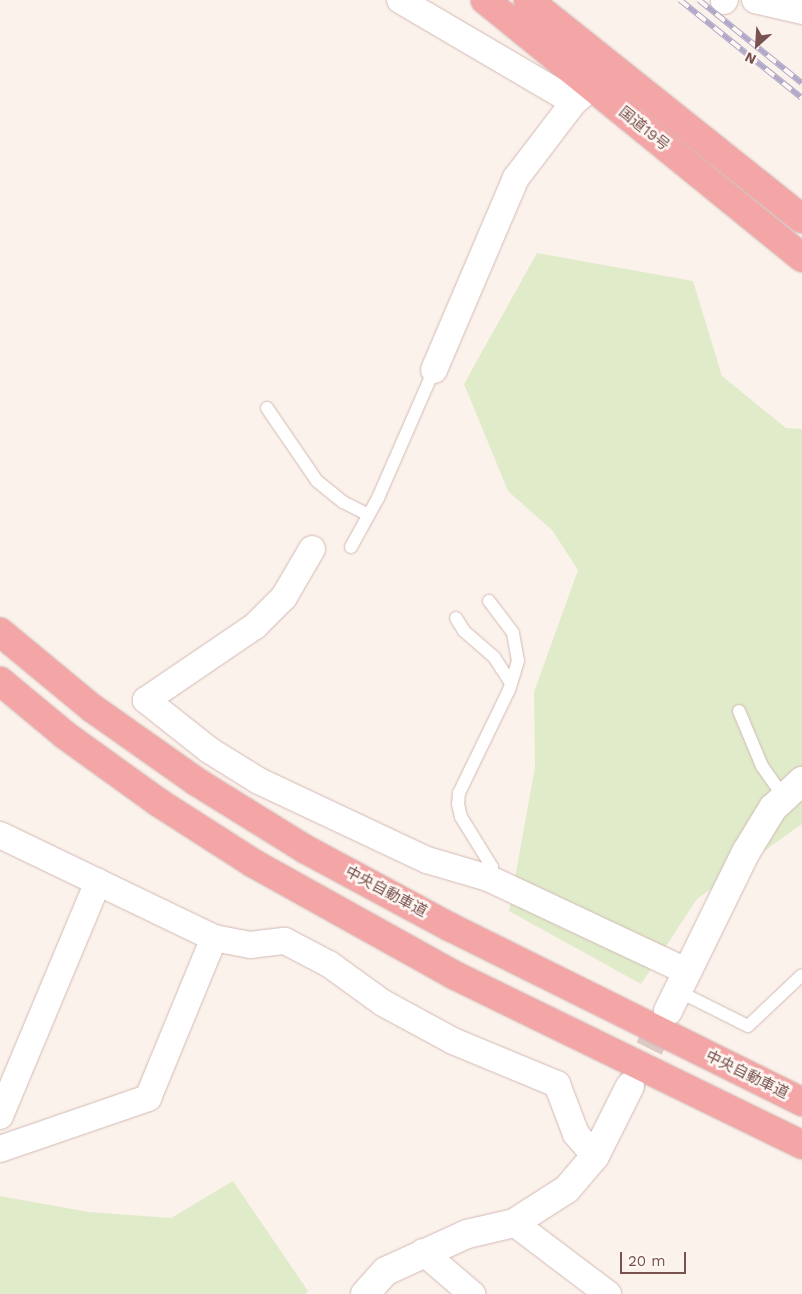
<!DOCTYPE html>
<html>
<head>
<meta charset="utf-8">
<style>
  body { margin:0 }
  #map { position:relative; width:802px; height:1294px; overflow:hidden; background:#fcf2ec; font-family:"Work Sans","Noto Sans JP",sans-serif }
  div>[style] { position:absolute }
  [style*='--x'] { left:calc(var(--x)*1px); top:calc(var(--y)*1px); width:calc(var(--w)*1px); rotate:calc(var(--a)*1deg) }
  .green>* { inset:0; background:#e0ebca }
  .secondary-tunnel>* { height:28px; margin-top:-14px; transform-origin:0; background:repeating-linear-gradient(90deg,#dbcac4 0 28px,transparent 0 42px) }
  .roads { filter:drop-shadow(0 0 1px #d2b9b4) drop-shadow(0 0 1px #d2b9b4) }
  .lane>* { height:12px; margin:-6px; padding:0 6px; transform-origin:6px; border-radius:6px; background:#fff }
  .street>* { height:26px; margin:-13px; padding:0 13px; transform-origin:13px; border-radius:13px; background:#fff }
  .secondary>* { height:28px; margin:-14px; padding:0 14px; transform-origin:14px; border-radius:14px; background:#fff }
  .highway>* { height:28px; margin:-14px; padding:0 14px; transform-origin:14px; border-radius:14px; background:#f4a6a7 }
  .rail>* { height:5.5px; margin-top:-2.75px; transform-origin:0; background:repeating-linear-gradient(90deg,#fff7f3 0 11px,#b1a9c8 0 22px); box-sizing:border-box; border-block:1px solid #b1a9c8 }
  span { translate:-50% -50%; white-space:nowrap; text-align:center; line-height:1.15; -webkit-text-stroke:5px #fff7f3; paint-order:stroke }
  .street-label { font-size:15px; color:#78524e }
  .north { position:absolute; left:732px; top:20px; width:50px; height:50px; -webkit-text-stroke:4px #fff7f3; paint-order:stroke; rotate:206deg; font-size:14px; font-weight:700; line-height:20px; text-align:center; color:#78524e }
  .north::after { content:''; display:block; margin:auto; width:18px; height:22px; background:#78524e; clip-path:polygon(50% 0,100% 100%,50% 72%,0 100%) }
  .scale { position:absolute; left:620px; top:1252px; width:66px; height:22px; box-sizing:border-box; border:2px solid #78524e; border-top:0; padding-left:6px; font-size:15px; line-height:18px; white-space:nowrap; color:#78524e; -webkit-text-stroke:4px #fff7f3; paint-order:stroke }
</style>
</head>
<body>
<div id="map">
  <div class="green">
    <div style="clip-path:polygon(537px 253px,693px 281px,722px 376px,786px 428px,802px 429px,802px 824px,697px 899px,641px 984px,509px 911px,535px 767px,534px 692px,578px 570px,552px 530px,508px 491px,464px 384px)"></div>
    <div style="clip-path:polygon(233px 1181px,308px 1291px,306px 1294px,0 1294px,0 1196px,89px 1212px,171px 1218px)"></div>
  </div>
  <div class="secondary-tunnel">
    <div style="--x:630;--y:1086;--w:84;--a:-63.1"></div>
  </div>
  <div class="roads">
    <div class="lane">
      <div style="--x:267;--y:408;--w:88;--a:55.6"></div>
      <div style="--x:317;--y:481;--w:33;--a:39"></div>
      <div style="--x:343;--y:502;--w:28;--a:27"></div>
      <div style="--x:351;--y:547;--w:56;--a:-61.1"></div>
      <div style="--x:378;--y:498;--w:140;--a:-66.4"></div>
      <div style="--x:489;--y:601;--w:40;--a:53"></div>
      <div style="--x:513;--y:633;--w:28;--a:80"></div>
      <div style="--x:518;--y:661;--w:30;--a:107"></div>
      <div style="--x:509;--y:690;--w:114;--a:115.9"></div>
      <div style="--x:459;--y:793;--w:11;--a:95"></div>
      <div style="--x:458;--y:804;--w:13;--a:77"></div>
      <div style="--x:461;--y:817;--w:59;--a:58.2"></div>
      <div style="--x:492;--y:867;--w:13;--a:90"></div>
      <div style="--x:456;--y:618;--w:15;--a:58"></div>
      <div style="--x:464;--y:631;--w:40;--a:41"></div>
      <div style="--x:494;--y:657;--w:31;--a:57"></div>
      <div style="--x:739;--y:711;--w:60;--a:67.3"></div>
      <div style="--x:762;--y:766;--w:39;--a:55"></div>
      <div style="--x:678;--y:991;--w:78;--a:26.6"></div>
      <div style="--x:748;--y:1026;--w:74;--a:-43.4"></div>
    </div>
    <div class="street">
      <div style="--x:400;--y:0;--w:202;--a:30.4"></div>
      <div style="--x:574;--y:102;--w:17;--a:-40"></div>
      <div style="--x:755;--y:0;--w:48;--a:13.2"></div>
      <div style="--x:724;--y:1;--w:1;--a:-45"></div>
      <div style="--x:434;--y:370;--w:209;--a:-66.9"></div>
      <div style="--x:516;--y:178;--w:96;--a:-52.7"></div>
      <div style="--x:312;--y:549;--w:56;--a:120.3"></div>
      <div style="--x:284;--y:597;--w:41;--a:135"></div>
      <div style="--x:255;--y:626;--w:132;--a:145.8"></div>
      <div style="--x:146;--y:700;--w:80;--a:38.4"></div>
      <div style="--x:209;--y:750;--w:59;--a:31.8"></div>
      <div style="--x:259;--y:781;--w:186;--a:25.2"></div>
      <div style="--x:427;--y:860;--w:64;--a:16.4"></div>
      <div style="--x:488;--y:878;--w:221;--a:25.2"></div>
      <div style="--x:0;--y:835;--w:237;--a:25.7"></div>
      <div style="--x:0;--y:1116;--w:254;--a:-67.3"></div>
      <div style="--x:0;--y:1149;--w:157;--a:-19"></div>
      <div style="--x:148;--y:1098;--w:173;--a:-67.6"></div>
      <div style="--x:214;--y:938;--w:37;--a:11"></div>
      <div style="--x:250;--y:945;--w:35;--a:-7"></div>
      <div style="--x:285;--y:941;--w:50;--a:27.6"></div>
      <div style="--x:329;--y:964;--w:67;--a:35.8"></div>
      <div style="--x:383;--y:1003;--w:80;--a:28.5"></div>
      <div style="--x:453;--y:1041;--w:113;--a:22.5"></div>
      <div style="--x:557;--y:1084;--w:53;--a:69.2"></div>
      <div style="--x:576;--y:1134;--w:29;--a:49"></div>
      <div style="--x:514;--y:1223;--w:118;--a:37.1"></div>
      <div style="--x:423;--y:1252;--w:65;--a:40.6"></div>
    </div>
    <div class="secondary">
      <div style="--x:668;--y:1011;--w:177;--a:-63.9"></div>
      <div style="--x:746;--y:852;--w:52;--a:-58.5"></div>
      <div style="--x:773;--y:808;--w:40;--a:-43"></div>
      <div style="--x:365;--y:1294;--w:31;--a:-48"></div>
      <div style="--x:386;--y:1271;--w:89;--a:-24.6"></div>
      <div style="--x:467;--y:1234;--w:48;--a:-13.2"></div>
      <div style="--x:514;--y:1223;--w:63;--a:-32.7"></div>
      <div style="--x:567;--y:1189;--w:43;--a:-49.7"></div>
      <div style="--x:595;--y:1156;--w:78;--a:-63.4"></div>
    </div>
    <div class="highway">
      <div style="--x:485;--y:0;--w:409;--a:39.1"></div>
      <div style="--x:528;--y:0;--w:351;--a:38.6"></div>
      <div style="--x:0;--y:632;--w:119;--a:39.6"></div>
      <div style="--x:92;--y:708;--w:128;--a:35.2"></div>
      <div style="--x:197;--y:782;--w:127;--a:31.8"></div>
      <div style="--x:305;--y:849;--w:165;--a:28.3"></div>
      <div style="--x:450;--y:927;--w:393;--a:26.4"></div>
      <div style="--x:0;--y:681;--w:85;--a:39.7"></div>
      <div style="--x:65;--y:735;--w:115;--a:35.8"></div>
      <div style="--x:158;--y:802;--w:113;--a:32.7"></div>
      <div style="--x:253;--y:863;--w:230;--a:29.1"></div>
      <div style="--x:454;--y:975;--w:387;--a:26"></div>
    </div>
  </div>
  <div class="rail">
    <div style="--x:680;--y:0;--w:156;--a:38.8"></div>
    <div style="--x:699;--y:0;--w:132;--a:38.9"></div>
  </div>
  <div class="street-label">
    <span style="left:644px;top:129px;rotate:39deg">国道19号</span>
    <span style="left:386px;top:892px;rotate:28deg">中央自動車道</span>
    <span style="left:747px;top:1075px;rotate:26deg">中央自動車道</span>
  </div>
  <div class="north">N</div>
  <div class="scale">20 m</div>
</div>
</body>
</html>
